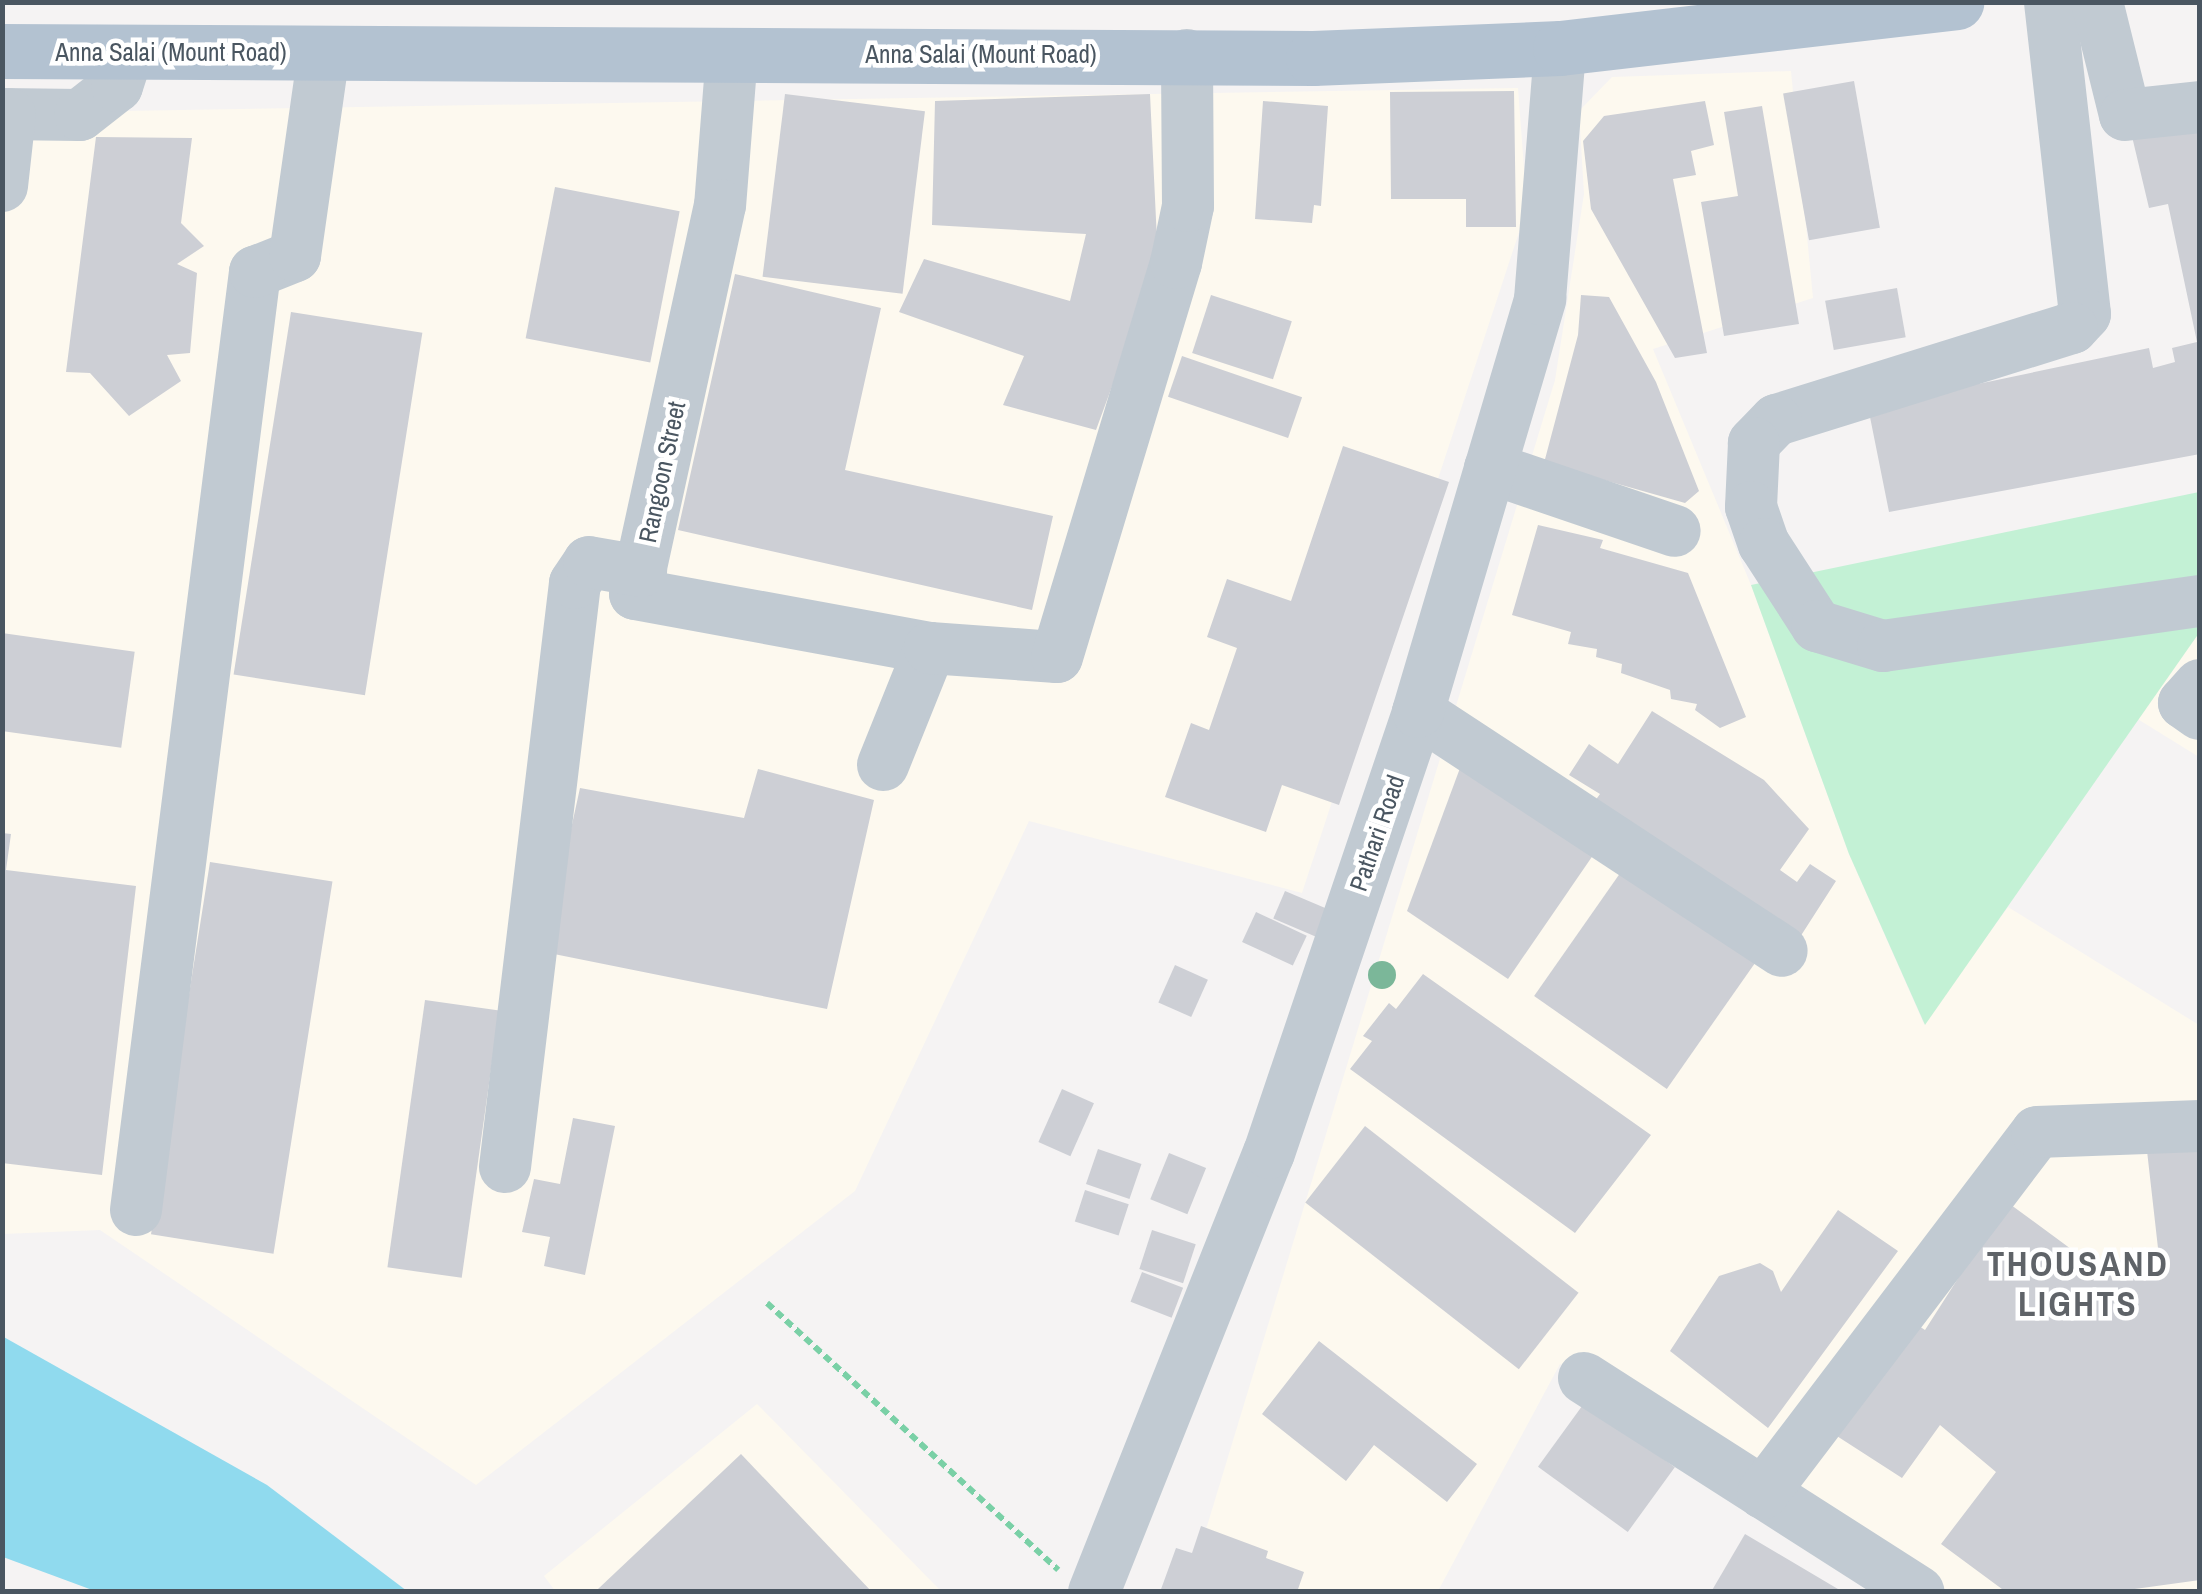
<!DOCTYPE html>
<html>
<head>
<meta charset="utf-8">
<style>
  body { margin:0 }
  #map { position:relative; width:2202px; height:1594px; overflow:hidden; background:#f5f3f3; font-family:"Archivo Narrow",sans-serif }
  div>[style] { position:absolute }
  [style*='--x'] { left:calc(var(--x)*1px); top:calc(var(--y)*1px); width:calc(var(--w)*1px); rotate:calc(var(--a)*1deg) }
  .commercial>* { inset:0; background:#fdf9ef }
  .green>* { inset:0; background:#c3f1d5 }
  .water>* { inset:0; background:#90daee }
  .building>* { inset:0; background:#cdcfd5; transform-origin:0 0 }
  .path>* { height:6px; margin-top:-3px; transform-origin:0; background:repeating-linear-gradient(90deg,#7ad0a6 0 8px,transparent 0 13px) }
  .minor>* { height:52px; margin:-26px; padding:0 26px; transform-origin:26px; border-radius:26px; background:#c1cad2 }
  .major>* { height:55px; margin:-27.5px; padding:0 27.5px; transform-origin:27.5px; border-radius:27.5px; background:#b3c2d1 }
  .trees>* { width:28px; height:28px; margin:-14px; border-radius:50%; background:#7bb799 }
  span { translate:-50% -50%; white-space:nowrap; text-align:center; line-height:1.15; -webkit-text-stroke:9px #fff; paint-order:stroke }
  .street-label { font-size:25px; color:#4a5661 }
  .district-label { font-size:35px; color:#5f6368; font-weight:700; letter-spacing:2.5px }
  .frame { position:absolute; inset:0; border:5px solid #4a5661; pointer-events:none }
</style>
</head>
<body>
<div id="map">
  <div class="commercial">
    <div style="clip-path:polygon(1791px 71px,1813px 298px,1653px 349px,1751px 585px,1849px 854px,1924px 1024px,2008px 907px,2199px 1025px,2199px 1591px,1936px 1591px,1560px 1364px,1438px 1591px,1187px 1592px,1555px 380px,1584px 194px,1579px 111px,1612px 77px)"></div>
    <div style="clip-path:polygon(1518px 88px,1527px 208px,1302px 893px,1029px 821px,855px 1191px,476px 1485px,100px 1230px,3px 1234px,2px 113px)"></div>
    <div style="clip-path:polygon(2199px 633px,2199px 757px,2136px 718px)"></div>
    <div style="clip-path:polygon(757px 1404px,941px 1591px,556px 1592px,544px 1576px)"></div>
  </div>
  <div class="green">
    <div style="clip-path:polygon(2199px 492px,2199px 633px,1925px 1025px,1849px 854px,1751px 585px)"></div>
  </div>
  <div class="water">
    <div style="clip-path:polygon(2px 1336px,267px 1485px,407px 1591px,95px 1591px,3px 1557px)"></div>
  </div>
  <div class="building">
    <div style="left:1854px;top:81px;width:149px;height:72px;rotate:80deg"></div>
    <div style="clip-path:polygon(1514px 91px,1516px 227px,1466px 227px,1466px 199px,1391px 199px,1390px 92px)"></div>
    <div style="left:785px;top:94px;width:141px;height:184px;rotate:7deg"></div>
    <div style="clip-path:polygon(1150px 94px,1158px 261px,1096px 430px,1003px 405px,1024px 356px,899px 312px,924px 259px,1070px 301px,1086px 234px,932px 225px,935px 101px)"></div>
    <div style="clip-path:polygon(1263px 101px,1328px 106px,1321px 206px,1314px 205px,1312px 223px,1255px 219px)"></div>
    <div style="clip-path:polygon(1705px 101px,1714px 145px,1691px 151px,1696px 175px,1673px 179px,1707px 353px,1675px 358px,1591px 209px,1583px 141px,1604px 116px)"></div>
    <div style="clip-path:polygon(1762px 106px,1799px 324px,1724px 336px,1701px 202px,1738px 196px,1724px 112px)"></div>
    <div style="clip-path:polygon(2200px 118px,2200px 454px,1889px 512px,1868px 407px,2149px 348px,2153px 368px,2175px 362px,2172px 348px,2197px 342px,2168px 204px,2149px 208px,2130px 128px)"></div>
    <div style="clip-path:polygon(96px 137px,192px 138px,181px 223px,204px 246px,177px 264px,197px 273px,190px 353px,167px 355px,181px 381px,129px 416px,90px 373px,66px 372px)"></div>
    <div style="left:555px;top:187px;width:127px;height:154px;rotate:11deg"></div>
    <div style="clip-path:polygon(735px 274px,881px 308px,845px 470px,1053px 516px,1032px 610px,678px 530px)"></div>
    <div style="left:1897px;top:288px;width:50px;height:73px;rotate:80deg"></div>
    <div style="left:1211px;top:295px;width:85px;height:61px;rotate:18deg"></div>
    <div style="clip-path:polygon(1581px 295px,1609px 297px,1656px 382px,1699px 491px,1685px 503px,1544px 463px,1578px 335px)"></div>
    <div style="left:291px;top:312px;width:133px;height:367px;rotate:9deg"></div>
    <div style="left:1182px;top:356px;width:127px;height:43px;rotate:19deg"></div>
    <div style="clip-path:polygon(1343px 446px,1449px 482px,1339px 805px,1282px 785px,1266px 832px,1165px 797px,1191px 723px,1209px 730px,1237px 648px,1207px 637px,1227px 579px,1291px 601px)"></div>
    <div style="clip-path:polygon(1538px 525px,1603px 540px,1600px 548px,1688px 573px,1746px 717px,1720px 728px,1695px 710px,1697px 704px,1671px 699px,1670px 690px,1621px 673px,1622px 664px,1596px 657px,1597px 649px,1568px 644px,1571px 632px,1512px 615px)"></div>
    <div style="left:2px;top:633px;width:134px;height:97px;rotate:8deg"></div>
    <div style="clip-path:polygon(1652px 711px,1764px 780px,1809px 829px,1780px 870px,1797px 882px,1810px 864px,1836px 881px,1793px 948px,1589px 809px,1600px 794px,1569px 775px,1589px 744px,1618px 764px)"></div>
    <div style="clip-path:polygon(1463px 760px,1598px 848px,1508px 979px,1407px 911px)"></div>
    <div style="clip-path:polygon(758px 769px,874px 800px,827px 1009px,544px 952px,580px 788px,744px 818px)"></div>
    <div style="clip-path:polygon(2px 833px,11px 834px,6px 870px,136px 886px,102px 1175px,2px 1163px)"></div>
    <div style="left:210px;top:862px;width:124px;height:377px;rotate:9deg"></div>
    <div style="left:1623px;top:869px;width:162px;height:155px;rotate:35deg"></div>
    <div style="left:1285px;top:891px;width:61px;height:30px;rotate:23deg"></div>
    <div style="left:1256px;top:912px;width:56px;height:33px;rotate:25deg"></div>
    <div style="left:1175px;top:965px;width:36px;height:41px;rotate:24deg"></div>
    <div style="clip-path:polygon(1423px 974px,1651px 1135px,1575px 1233px,1350px 1069px,1372px 1041px,1363px 1036px,1389px 1003px,1396px 1009px)"></div>
    <div style="left:425px;top:1000px;width:75px;height:270px;rotate:8deg"></div>
    <div style="left:1062px;top:1089px;width:35px;height:58px;rotate:24deg"></div>
    <div style="clip-path:polygon(573px 1118px,615px 1126px,585px 1275px,544px 1266px,550px 1237px,522px 1232px,534px 1179px,560px 1184px)"></div>
    <div style="left:1365px;top:1126px;width:271px;height:97px;rotate:38deg"></div>
    <div style="clip-path:polygon(2146px 1142px,2200px 1150px,2200px 1580px,2113px 1592px,2006px 1592px,1941px 1544px,1996px 1472px,1940px 1425px,1902px 1478px,1826px 1429px,1902px 1315px,1925px 1330px,2007px 1202px,2090px 1263px,2159px 1257px)"></div>
    <div style="left:1098px;top:1149px;width:46px;height:37px;rotate:19deg"></div>
    <div style="left:1169px;top:1153px;width:40px;height:50px;rotate:22deg"></div>
    <div style="left:1085px;top:1190px;width:46px;height:33px;rotate:18deg"></div>
    <div style="clip-path:polygon(1838px 1210px,1898px 1251px,1768px 1428px,1670px 1351px,1719px 1276px,1760px 1263px,1773px 1271px,1781px 1292px)"></div>
    <div style="left:1152px;top:1230px;width:46px;height:41px;rotate:18deg"></div>
    <div style="left:1142px;top:1272px;width:44px;height:32px;rotate:21deg"></div>
    <div style="clip-path:polygon(1319px 1341px,1477px 1464px,1447px 1502px,1374px 1445px,1346px 1481px,1262px 1414px)"></div>
    <div style="left:1585px;top:1402px;width:111px;height:80px;rotate:36deg"></div>
    <div style="clip-path:polygon(741px 1454px,872px 1592px,600px 1592px,598px 1589px)"></div>
    <div style="clip-path:polygon(1201px 1526px,1268px 1551px,1266px 1558px,1304px 1572px,1297px 1592px,1160px 1592px,1176px 1548px,1192px 1553px)"></div>
    <div style="clip-path:polygon(1745px 1534px,1843px 1592px,1711px 1592px)"></div>
  </div>
  <div class="path">
    <div style="--x:767;--y:1303;--w:395;--a:42.5"></div>
  </div>
  <div class="minor">
    <div style="--x:2050;--y:2;--w:314;--a:83.6"></div>
    <div style="--x:2085;--y:314;--w:19;--a:133"></div>
    <div style="--x:2072;--y:328;--w:310;--a:162.7"></div>
    <div style="--x:1776;--y:420;--w:32;--a:134"></div>
    <div style="--x:1754;--y:443;--w:64;--a:92.7"></div>
    <div style="--x:1751;--y:507;--w:39;--a:71"></div>
    <div style="--x:1764;--y:544;--w:98;--a:57.1"></div>
    <div style="--x:1817;--y:626;--w:69;--a:16.9"></div>
    <div style="--x:1883;--y:646;--w:320;--a:-8.1"></div>
    <div style="--x:2097;--y:2;--w:116;--a:76.1"></div>
    <div style="--x:2125;--y:115;--w:75;--a:-6.1"></div>
    <div style="--x:732;--y:54;--w:151;--a:94.5"></div>
    <div style="--x:720;--y:205;--w:398;--a:102.3"></div>
    <div style="--x:635;--y:594;--w:300;--a:10.4"></div>
    <div style="--x:2;--y:114;--w:78;--a:0.7"></div>
    <div style="--x:80;--y:115;--w:47;--a:-38.1"></div>
    <div style="--x:117;--y:86;--w:36;--a:-72"></div>
    <div style="--x:2;--y:186;--w:72;--a:-83.7"></div>
    <div style="--x:1490;--y:468;--w:195;--a:18.8"></div>
    <div style="--x:2200;--y:685;--w:24;--a:132"></div>
    <div style="--x:2184;--y:703;--w:19;--a:35"></div>
    <div style="--x:1418;--y:712;--w:435;--a:33.3"></div>
    <div style="--x:883;--y:765;--w:126;--a:-68.1"></div>
    <div style="--x:930;--y:648;--w:127;--a:4.1"></div>
    <div style="--x:1057;--y:657;--w:412;--a:-73.2"></div>
    <div style="--x:1176;--y:263;--w:58;--a:-78.1"></div>
    <div style="--x:1188;--y:206;--w:151;--a:-90.4"></div>
    <div style="--x:505;--y:1167;--w:588;--a:-83.16"></div>
    <div style="--x:575;--y:583;--w:25;--a:-56"></div>
    <div style="--x:589;--y:562;--w:53;--a:9.8"></div>
    <div style="--x:136;--y:1210;--w:946;--a:-82.77"></div>
    <div style="--x:255;--y:272;--w:43;--a:-21.8"></div>
    <div style="--x:295;--y:256;--w:206;--a:-81.9"></div>
    <div style="--x:1584;--y:1378;--w:397;--a:32.6"></div>
    <div style="--x:1763;--y:1493;--w:453;--a:-52.8"></div>
    <div style="--x:2037;--y:1132;--w:163;--a:-2.1"></div>
    <div style="--x:1094;--y:1592;--w:473;--a:-68.3"></div>
    <div style="--x:1269;--y:1153;--w:465;--a:-71.3"></div>
    <div style="--x:1418;--y:712;--w:431;--a:-73.5"></div>
    <div style="--x:1540;--y:299;--w:252;--a:-85.4"></div>
  </div>
  <div class="major">
    <div style="--x:2;--y:51;--w:1311;--a:0.31"></div>
    <div style="--x:1313;--y:58;--w:247;--a:-2.3"></div>
    <div style="--x:1560;--y:48;--w:399;--a:-6.6"></div>
  </div>
  <div class="trees">
    <div style="left:1382px;top:975px"></div>
  </div>
  <div class="street-label">
    <span style="left:171px;top:52px">Anna Salai (Mount Road)</span>
    <span style="left:981px;top:54px">Anna Salai (Mount Road)</span>
    <span style="left:662px;top:472px;rotate:-78deg">Rangoon Street</span>
    <span style="left:1377px;top:833px;rotate:-71deg">Pathari Road</span>
  </div>
  <div class="district-label">
    <span style="left:2078px;top:1284px">THOUSAND<br>LIGHTS</span>
  </div>
  <div class="frame"></div>
</div>
</body>
</html>
